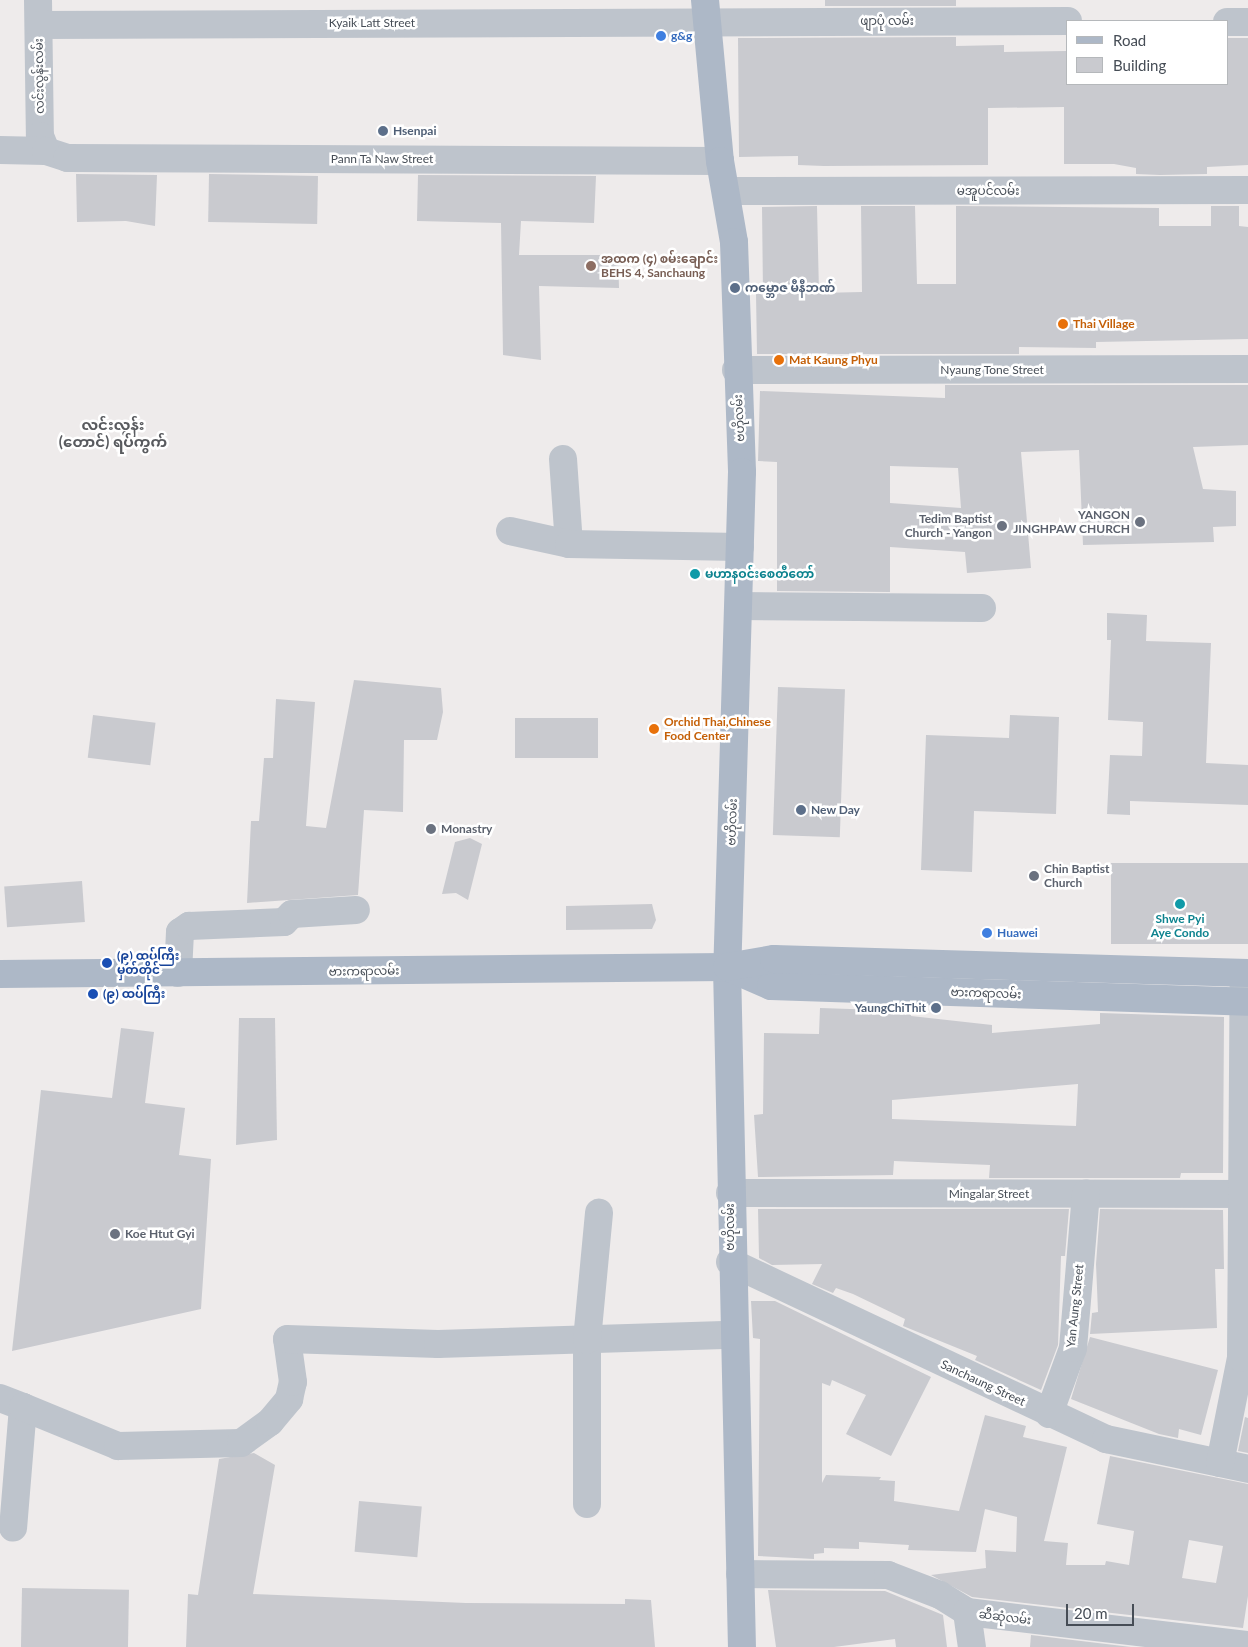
<!DOCTYPE html>
<html>
<head>
<meta charset="utf-8">
<style>
  body { margin:0 }
  #map { position:relative; width:1248px; height:1647px; overflow:hidden; background:#eeebeb; font-family:Lato,"Noto Sans Myanmar",sans-serif }
  div>[style] { position:absolute }
  [style*='--x'] { left:calc(var(--x)*1px); top:calc(var(--y)*1px); width:calc(var(--w)*1px); rotate:calc(var(--a)*1deg) }
  .building>* { inset:0; background:#c9cacf; transform-origin:0 0 }
  .minor>* { height:28px; margin:-14px; padding:0 14px; transform-origin:14px; border-radius:14px; background:#bec4cc }
  .major>* { height:28px; margin:-14px; padding:0 14px; transform-origin:14px; border-radius:14px; background:#adb8c7 }
  .dots>* { width:14px; height:14px; translate:-50% -50%; box-sizing:border-box; border:2px solid #fff; border-radius:50% }
  span { translate:-50% -50%; white-space:nowrap; text-align:center; line-height:1.15; -webkit-text-stroke:5px #fff; paint-order:stroke }
  .street-label { font-size:12px; color:#464d56 }
  .shop-label { font-size:12px; color:#366cbe; font-weight:700 }
  .left { translate:0 -50%; text-align:left }
  .service-label { font-size:12px; color:#4e5e75; font-weight:700 }
  .right { translate:-100% -50%; text-align:right }
  .education-label { font-size:12px; color:#785e54; font-weight:700 }
  .food-label { font-size:12px; color:#c56008; font-weight:700 }
  .worship-label { font-size:12px; color:#5b616d; font-weight:700 }
  .culture-label { font-size:12px; color:#0d838f; font-weight:700 }
  .transit-label { font-size:12px; color:#164399; font-weight:700 }
  .quarter-label { font-size:15px; color:#595b5f; font-weight:700 }
  .legend { position:absolute; left:1066px; top:20px; width:162px; height:65px; box-sizing:border-box; background:#fff; border:1px solid #b5b8bb; margin:0; padding:6px 9px; list-style:none; font-size:15px; color:#464d56 }
  .legend li { display:flex; align-items:center; gap:10px; height:25px }
  .legend b { width:25px; border:1px solid #b5b8bb }
  .scale { position:absolute; left:1066px; top:1604px; width:68px; height:22px; box-sizing:border-box; border:2px solid #464d56; border-top:0; padding-left:6px; font-size:15px; line-height:18px; white-space:nowrap; color:#464d56; -webkit-text-stroke:4px #fff; paint-order:stroke }
</style>
</head>
<body>
<div id="map">
  <div class="building">
    <div style="left:825px;top:0;width:131px;height:6px"></div>
    <div style="clip-path:polygon(956px 37px,956px 46px,1004px 45px,1004px 52px,1067px 51px,1067px 84px,1227px 84px,1227px 38px,1248px 38px,1248px 165px,1207px 167px,1207px 174px,1160px 175px,1136px 174px,1136px 168px,1114px 164px,1064px 164px,1064px 107px,988px 108px,988px 165px,824px 166px,798px 165px,798px 156px,739px 157px,738px 38px)"></div>
    <div style="clip-path:polygon(76px 174px,157px 175px,155px 226px,126px 221px,77px 222px)"></div>
    <div style="left:209px;top:174px;width:109px;height:48px;rotate:1deg"></div>
    <div style="clip-path:polygon(418px 175px,596px 176px,594px 223px,521px 221px,519px 255px,618px 255px,619px 288px,539px 286px,541px 360px,503px 355px,501px 223px,417px 221px)"></div>
    <div style="clip-path:polygon(817px 206px,819px 293px,862px 292px,861px 206px,915px 206px,917px 284px,956px 284px,956px 206px,1159px 208px,1159px 226px,1211px 226px,1211px 206px,1239px 206px,1239px 226px,1248px 227px,1248px 339px,1096px 342px,1096px 348px,1019px 347px,1019px 354px,757px 354px,756px 294px,763px 294px,762px 207px)"></div>
    <div style="clip-path:polygon(evenodd,945px 385px,1248px 385px,1248px 445px,1193px 447px,1203px 489px,1236px 491px,1236px 526px,1213px 527px,1214px 542px,1083px 545px,1079px 450px,1021px 452px,1031px 568px,967px 573px,965px 552px,890px 547px,890px 592px,777px 591px,777px 462px,758px 461px,760px 391px,945px 398px,945px 385px,890px 466px,958px 468px,961px 508px,890px 503px,890px 466px)"></div>
    <div style="clip-path:polygon(1107px 613px,1147px 615px,1146px 641px,1211px 643px,1206px 763px,1248px 765px,1248px 805px,1130px 801px,1130px 815px,1107px 814px,1110px 755px,1142px 756px,1143px 722px,1108px 720px,1111px 640px,1107px 640px)"></div>
    <div style="clip-path:polygon(354px 680px,441px 688px,443px 712px,437px 740px,404px 740px,403px 812px,364px 810px,358px 895px,247px 903px,251px 821px,259px 821px,264px 758px,273px 758px,276px 699px,315px 702px,306px 826px,326px 828px)"></div>
    <div style="left:778px;top:687px;width:67px;height:148px;rotate:2deg"></div>
    <div style="left:93px;top:715px;width:63px;height:43px;rotate:7deg"></div>
    <div style="clip-path:polygon(1010px 715px,1059px 717px,1056px 814px,974px 811px,972px 872px,921px 870px,926px 735px,1009px 738px)"></div>
    <div style="left:515px;top:718px;width:83px;height:40px"></div>
    <div style="clip-path:polygon(470px 838px,482px 844px,468px 900px,456px 893px,442px 894px,455px 842px)"></div>
    <div style="left:1111px;top:863px;width:137px;height:81px"></div>
    <div style="left:82px;top:881px;width:41px;height:78px;rotate:86deg"></div>
    <div style="clip-path:polygon(652px 904px,656px 920px,652px 929px,566px 930px,566px 906px)"></div>
    <div style="clip-path:polygon(evenodd,820px 1008px,911px 1011px,911px 1016px,992px 1025px,992px 1033px,1100px 1024px,1100px 1013px,1224px 1017px,1223px 1173px,1181px 1173px,1180px 1178px,989px 1178px,990px 1165px,894px 1161px,893px 1175px,758px 1177px,754px 1115px,763px 1114px,764px 1033px,819px 1034px,820px 1008px,1078px 1084px,1076px 1126px,892px 1119px,892px 1100px,1078px 1084px)"></div>
    <div style="clip-path:polygon(239px 1018px,275px 1018px,277px 1140px,236px 1145px)"></div>
    <div style="clip-path:polygon(121px 1028px,154px 1032px,145px 1103px,185px 1108px,179px 1155px,211px 1159px,201px 1309px,12px 1351px,41px 1090px,112px 1098px)"></div>
    <div style="clip-path:polygon(758px 1209px,1069px 1209px,1065px 1256px,1061px 1256px,1058px 1345px,1041px 1390px,975px 1360px,977px 1356px,903px 1326px,905px 1319px,853px 1294px,836px 1288px,833px 1293px,812px 1284px,822px 1264px,772px 1265px,759px 1258px)"></div>
    <div style="clip-path:polygon(1100px 1209px,1223px 1210px,1224px 1269px,1215px 1269px,1217px 1328px,1090px 1334px,1092px 1313px,1098px 1312px,1096px 1264px)"></div>
    <div style="clip-path:polygon(evenodd,751px 1301px,775px 1301px,931px 1377px,891px 1456px,846px 1434px,866px 1395px,832px 1380px,830px 1386px,822px 1383px,822px 1483px,826px 1475px,881px 1477px,879px 1480px,895px 1481px,894px 1501px,959px 1511px,985px 1415px,1026px 1426px,1023px 1437px,1067px 1447px,1044px 1541px,1068px 1543px,1066px 1565px,1105px 1565px,1106px 1561px,1129px 1565px,1134px 1531px,1097px 1524px,1110px 1456px,1248px 1484px,1248px 1596px,1243px 1628px,972px 1597px,931px 1575px,986px 1568px,985px 1550px,1016px 1552px,1017px 1517px,985px 1509px,976px 1552px,908px 1550px,909px 1545px,859px 1542px,859px 1549px,824px 1548px,824px 1553px,814px 1554px,814px 1559px,758px 1556px,760px 1339px,753px 1338px,751px 1301px,1189px 1540px,1223px 1546px,1216px 1583px,1182px 1578px,1189px 1540px)"></div>
    <div style="clip-path:polygon(1090px 1337px,1218px 1370px,1201px 1435px,1179px 1429px,1178px 1438px,1159px 1434px,1071px 1399px)"></div>
    <div style="clip-path:polygon(1245px 1417px,1248px 1418px,1248px 1453px,1238px 1451px)"></div>
    <div style="clip-path:polygon(254px 1453px,275px 1465px,253px 1594px,466px 1603px,625px 1604px,625px 1599px,651px 1600px,655px 1647px,186px 1647px,188px 1594px,198px 1595px,219px 1459px)"></div>
    <div style="left:359px;top:1501px;width:63px;height:51px;rotate:5deg"></div>
    <div style="left:22px;top:1588px;width:107px;height:59px;rotate:1deg"></div>
    <div style="clip-path:polygon(768px 1590px,885px 1591px,943px 1615px,947px 1647px,896px 1647px,895px 1639px,834px 1647px,776px 1647px)"></div>
    <div style="clip-path:polygon(1031px 1635px,1131px 1647px,1030px 1647px)"></div>
  </div>
  <div class="minor">
    <div style="--x:38;--y:0;--w:136;--a:89.2"></div>
    <div style="--x:40;--y:136;--w:16;--a:68"></div>
    <div style="--x:1227;--y:22;--w:21;--a:0"></div>
    <div style="--x:39;--y:25;--w:1029;--a:-0.22"></div>
    <div style="--x:0;--y:150;--w:46;--a:1.2"></div>
    <div style="--x:46;--y:151;--w:22;--a:18"></div>
    <div style="--x:67;--y:158;--w:653;--a:0.26"></div>
    <div style="--x:728;--y:191;--w:520;--a:-0.11"></div>
    <div style="--x:736;--y:370;--w:512;--a:-0.11"></div>
    <div style="--x:563;--y:459;--w:85;--a:86"></div>
    <div style="--x:510;--y:531;--w:60;--a:12.4"></div>
    <div style="--x:569;--y:544;--w:171;--a:1"></div>
    <div style="--x:739;--y:606;--w:243;--a:0.5"></div>
    <div style="--x:178;--y:973;--w:41;--a:-87.2"></div>
    <div style="--x:180;--y:932;--w:11;--a:-34"></div>
    <div style="--x:189;--y:926;--w:95;--a:-2.4"></div>
    <div style="--x:284;--y:922;--w:11;--a:-45"></div>
    <div style="--x:292;--y:914;--w:64;--a:-3.6"></div>
    <div style="--x:730;--y:1193;--w:518;--a:0.11"></div>
    <div style="--x:730;--y:1262;--w:416;--a:25.2"></div>
    <div style="--x:1106;--y:1439;--w:145;--a:11.9"></div>
    <div style="--x:0;--y:1398;--w:25;--a:21"></div>
    <div style="--x:23;--y:1407;--w:121;--a:94.7"></div>
    <div style="--x:23;--y:1407;--w:103;--a:22.3"></div>
    <div style="--x:118;--y:1446;--w:123;--a:-1.4"></div>
    <div style="--x:241;--y:1443;--w:36;--a:-36"></div>
    <div style="--x:270;--y:1422;--w:30;--a:-50"></div>
    <div style="--x:289;--y:1399;--w:17;--a:-77"></div>
    <div style="--x:293;--y:1382;--w:43;--a:-97.9"></div>
    <div style="--x:287;--y:1339;--w:151;--a:1.9"></div>
    <div style="--x:438;--y:1344;--w:294;--a:-1.8"></div>
    <div style="--x:1049;--y:1414;--w:70;--a:-70"></div>
    <div style="--x:1073;--y:1348;--w:155;--a:-85.2"></div>
    <div style="--x:1220;--y:1463;--w:107;--a:-78.7"></div>
    <div style="--x:1241;--y:1358;--w:385;--a:-89.6"></div>
    <div style="--x:587;--y:1504;--w:164;--a:-90"></div>
    <div style="--x:587;--y:1340;--w:128;--a:-84.6"></div>
    <div style="--x:740;--y:1574;--w:148;--a:0.4"></div>
    <div style="--x:888;--y:1575;--w:56;--a:21"></div>
    <div style="--x:940;--y:1595;--w:32;--a:32"></div>
    <div style="--x:967;--y:1612;--w:283;--a:6.7"></div>
    <div style="--x:967;--y:1612;--w:35;--a:82"></div>
  </div>
  <div class="major">
    <div style="--x:705;--y:0;--w:162;--a:84.7"></div>
    <div style="--x:720;--y:161;--w:82;--a:80.2"></div>
    <div style="--x:734;--y:242;--w:230;--a:88"></div>
    <div style="--x:742;--y:472;--w:495;--a:91.7"></div>
    <div style="--x:727;--y:967;--w:680;--a:88.74"></div>
    <div style="--x:727;--y:967;--w:48;--a:23.4"></div>
    <div style="--x:771;--y:986;--w:477;--a:1.9"></div>
    <div style="--x:0;--y:974;--w:727;--a:-0.55"></div>
    <div style="--x:727;--y:967;--w:48;--a:-9.7"></div>
    <div style="--x:774;--y:959;--w:474;--a:1.7"></div>
  </div>
  <div class="dots">
    <div style="left:661px;top:36px;background:#3f7fe0"></div>
    <div style="left:383px;top:131px;background:#5c6f8a"></div>
    <div style="left:591px;top:266px;background:#8d6e63"></div>
    <div style="left:735px;top:288px;background:#5c6f8a"></div>
    <div style="left:1063px;top:324px;background:#e8710a"></div>
    <div style="left:779px;top:360px;background:#e8710a"></div>
    <div style="left:1140px;top:522px;background:#6b7280"></div>
    <div style="left:1002px;top:526px;background:#6b7280"></div>
    <div style="left:695px;top:574px;background:#0f9aa8"></div>
    <div style="left:654px;top:729px;background:#e8710a"></div>
    <div style="left:801px;top:810px;background:#5c6f8a"></div>
    <div style="left:431px;top:829px;background:#6b7280"></div>
    <div style="left:1034px;top:876px;background:#6b7280"></div>
    <div style="left:1180px;top:904px;background:#0f9aa8"></div>
    <div style="left:987px;top:933px;background:#3f7fe0"></div>
    <div style="left:107px;top:963px;background:#1a4fb4"></div>
    <div style="left:93px;top:994px;background:#1a4fb4"></div>
    <div style="left:936px;top:1008px;background:#5c6f8a"></div>
    <div style="left:115px;top:1234px;background:#6b7280"></div>
  </div>
  <div class="street-label">
    <span style="left:887px;top:21px">ဖျာပုံ လမ်း</span>
    <span style="left:372px;top:23px">Kyaik Latt Street</span>
    <span style="left:39px;top:76px;rotate:-91deg">လင်းလွန်းလမ်း</span>
    <span style="left:382px;top:159px">Pann Ta Naw Street</span>
    <span style="left:988px;top:191px">မအူပင်လမ်း</span>
    <span style="left:992px;top:370px">Nyaung Tone Street</span>
    <span style="left:739px;top:418px;rotate:-93deg">ဗဟိုလမ်း</span>
    <span style="left:732px;top:822px;rotate:-88deg">ဗဟိုလမ်း</span>
    <span style="left:364px;top:971px;rotate:-1deg">ဗားကရာလမ်း</span>
    <span style="left:986px;top:993px;rotate:2deg">ဗားကရာလမ်း</span>
    <span style="left:989px;top:1194px">Mingalar Street</span>
    <span style="left:730px;top:1227px;rotate:-90deg">ဗဟိုလမ်း</span>
    <span style="left:1075px;top:1306px;rotate:-84deg">Yan Aung Street</span>
    <span style="left:983px;top:1383px;rotate:25deg">Sanchaung Street</span>
    <span style="left:1005px;top:1617px;rotate:7deg">ဆီဆုံလမ်း</span>
  </div>
  <div class="shop-label">
    <span class="left" style="left:671px;top:36px">g&amp;g</span>
    <span class="left" style="left:997px;top:933px">Huawei</span>
  </div>
  <div class="service-label">
    <span class="left" style="left:393px;top:131px">Hsenpai</span>
    <span class="left" style="left:745px;top:288px">ကမ္ဘောဇ မီနီဘဏ်</span>
    <span class="left" style="left:811px;top:810px">New Day</span>
    <span class="right" style="left:926px;top:1008px">YaungChiThit</span>
  </div>
  <div class="education-label">
    <span class="left" style="left:601px;top:266px">အထက (၄) စမ်းချောင်း<br>BEHS 4, Sanchaung</span>
  </div>
  <div class="food-label">
    <span class="left" style="left:1073px;top:324px">Thai Village</span>
    <span class="left" style="left:789px;top:360px">Mat Kaung Phyu</span>
    <span class="left" style="left:664px;top:729px">Orchid Thai,Chinese<br>Food Center</span>
  </div>
  <div class="worship-label">
    <span class="right" style="left:1130px;top:522px">YANGON<br>JINGHPAW CHURCH</span>
    <span class="right" style="left:992px;top:526px">Tedim Baptist<br>Church - Yangon</span>
    <span class="left" style="left:441px;top:829px">Monastry</span>
    <span class="left" style="left:1044px;top:876px">Chin Baptist<br>Church</span>
    <span class="left" style="left:125px;top:1234px">Koe Htut Gyi</span>
  </div>
  <div class="culture-label">
    <span class="left" style="left:705px;top:574px">မဟာနဝင်းစေတီတော်</span>
    <span style="left:1180px;top:926px">Shwe Pyi<br>Aye Condo</span>
  </div>
  <div class="transit-label">
    <span class="left" style="left:117px;top:963px">(၉) ထပ်ကြီး<br>မှတ်တိုင်</span>
    <span class="left" style="left:103px;top:994px">(၉) ထပ်ကြီး</span>
  </div>
  <div class="quarter-label">
    <span style="left:113px;top:433px">လင်းလွန်း<br>(တောင်) ရပ်ကွက်</span>
  </div>
  <ul class="legend">
  <li><b style="height:6px;background:#adb8c7"></b>Road</li>
  <li><b style="height:14px;background:#c9cacf"></b>Building</li>
  </ul>
  <div class="scale">20 m</div>
</div>
</body>
</html>
